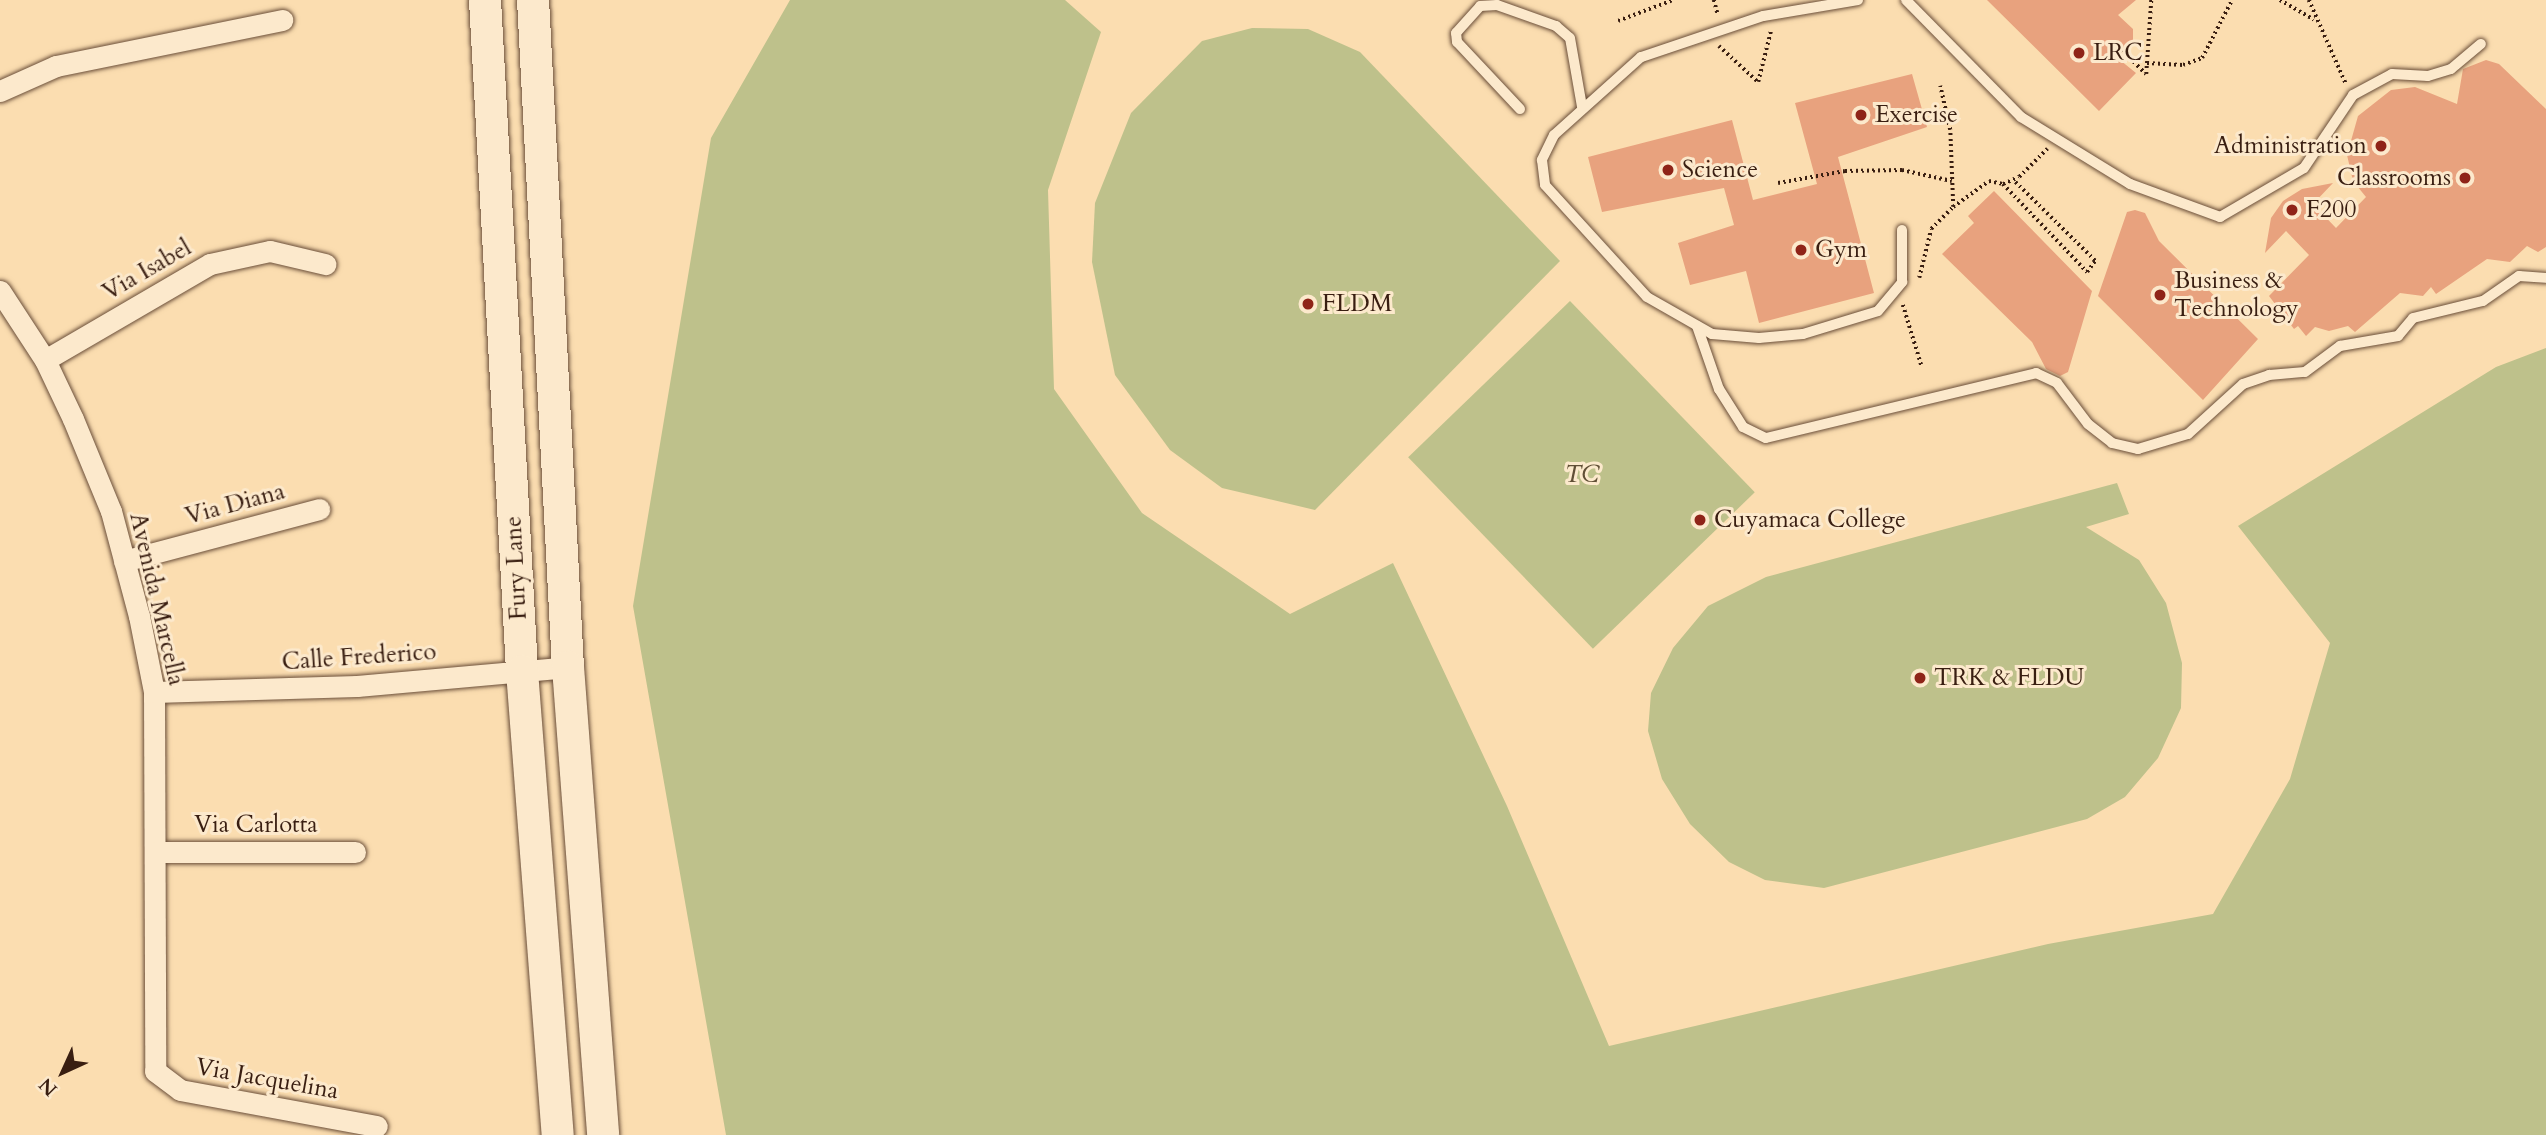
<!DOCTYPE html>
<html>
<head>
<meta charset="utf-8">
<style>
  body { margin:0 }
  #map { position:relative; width:2546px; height:1135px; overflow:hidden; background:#fbddb0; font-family:Cardo,serif }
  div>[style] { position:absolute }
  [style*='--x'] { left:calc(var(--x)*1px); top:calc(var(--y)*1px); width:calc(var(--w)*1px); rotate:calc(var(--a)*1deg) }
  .green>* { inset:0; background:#bec18b; transform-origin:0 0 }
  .building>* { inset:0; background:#e8a27e }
  .path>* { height:3.5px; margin-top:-1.75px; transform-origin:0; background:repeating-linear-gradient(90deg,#391e11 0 2px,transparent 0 5.5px) }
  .roads { filter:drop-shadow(0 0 2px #6a4e39) drop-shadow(0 0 2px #6a4e39) }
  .lane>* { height:10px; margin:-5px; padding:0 5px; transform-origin:5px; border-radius:5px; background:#fce9cc }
  .street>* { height:21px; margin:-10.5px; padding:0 10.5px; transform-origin:10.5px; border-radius:10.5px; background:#fce9cc }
  .secondary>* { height:32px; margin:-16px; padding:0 16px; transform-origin:16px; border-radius:16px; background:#fce9cc }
  .dots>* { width:19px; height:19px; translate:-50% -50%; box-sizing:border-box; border:4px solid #fce9cc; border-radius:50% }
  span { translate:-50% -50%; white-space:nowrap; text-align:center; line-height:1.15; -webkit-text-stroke:6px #fce9cc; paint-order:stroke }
  .poi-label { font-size:24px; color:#391e11 }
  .left { translate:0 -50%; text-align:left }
  .right { translate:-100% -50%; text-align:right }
  .street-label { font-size:24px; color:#391e11 }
  .park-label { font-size:24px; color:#614f36; font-style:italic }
  .north { position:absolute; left:28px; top:1037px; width:70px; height:70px; -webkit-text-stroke:5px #fce9cc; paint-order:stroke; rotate:225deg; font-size:19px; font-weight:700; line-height:28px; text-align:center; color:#391e11 }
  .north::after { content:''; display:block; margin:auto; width:24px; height:32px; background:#391e11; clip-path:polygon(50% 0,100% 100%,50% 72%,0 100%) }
</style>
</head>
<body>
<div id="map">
  <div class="green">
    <div style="clip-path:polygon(790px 0,1065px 0,1101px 32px,1048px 190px,1054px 389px,1142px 513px,1290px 614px,1393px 563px,1507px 806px,1609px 1046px,2048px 944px,2213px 914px,2290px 779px,2330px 643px,2238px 526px,2496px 367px,2546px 348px,2546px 1135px,726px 1135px,633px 606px,711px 138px)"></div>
    <div style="clip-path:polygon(1252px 28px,1308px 29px,1360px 52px,1560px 261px,1315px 510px,1222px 488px,1170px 450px,1115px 375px,1092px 262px,1095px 203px,1131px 113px,1202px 41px)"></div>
    <div style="left:1570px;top:301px;width:266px;height:225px;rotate:46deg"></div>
    <div style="clip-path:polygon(2117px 483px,2129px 514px,2086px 527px,2139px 560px,2166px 603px,2182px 663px,2181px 708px,2158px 758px,2125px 797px,2087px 819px,1824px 888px,1765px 880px,1729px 862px,1690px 824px,1662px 779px,1648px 731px,1651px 693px,1673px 648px,1708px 606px,1766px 577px)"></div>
  </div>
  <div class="building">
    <div style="clip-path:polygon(1987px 0,2136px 0,2118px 15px,2133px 29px,2133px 40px,2115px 56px,2136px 73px,2099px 111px)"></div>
    <div style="clip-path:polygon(2486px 60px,2499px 64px,2546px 109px,2546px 247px,2538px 252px,2527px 246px,2510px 262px,2487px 259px,2436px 294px,2431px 287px,2423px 296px,2400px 293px,2355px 332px,2348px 326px,2329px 331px,2315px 327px,2306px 336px,2298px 326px,2294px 329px,2269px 296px,2309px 255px,2286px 231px,2265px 253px,2271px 218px,2283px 201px,2302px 189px,2333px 183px,2313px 204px,2336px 228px,2366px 197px,2353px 181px,2347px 155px,2358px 116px,2391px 90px,2415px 87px,2457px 104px,2463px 69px)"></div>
    <div style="clip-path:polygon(1912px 74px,1927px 127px,1838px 157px,1874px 293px,1759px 323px,1746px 271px,1690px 285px,1678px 243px,1734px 225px,1724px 188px,1602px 212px,1588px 157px,1732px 120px,1753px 200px,1817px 184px,1795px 103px)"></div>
    <div style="clip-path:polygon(1994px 191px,2092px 291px,2068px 372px,2060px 376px,2046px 369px,2032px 342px,1942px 254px,1974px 223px,1968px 216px)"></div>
    <div style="clip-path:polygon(2135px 210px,2145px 213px,2159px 241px,2258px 339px,2203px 400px,2098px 296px,2127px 212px)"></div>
  </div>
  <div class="path">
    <div style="--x:1714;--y:0;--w:16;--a:75"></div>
    <div style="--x:2280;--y:0;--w:39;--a:30"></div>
    <div style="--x:2309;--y:0;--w:92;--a:66.2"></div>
    <div style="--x:1618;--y:21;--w:59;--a:-20.9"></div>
    <div style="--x:1719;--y:46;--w:53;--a:42.7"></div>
    <div style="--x:1758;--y:82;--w:54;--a:-76"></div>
    <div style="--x:2122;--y:50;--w:34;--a:45"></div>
    <div style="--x:2147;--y:63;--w:36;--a:3"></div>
    <div style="--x:2183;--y:65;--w:20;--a:-20"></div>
    <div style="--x:2202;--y:58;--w:65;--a:-62.7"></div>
    <div style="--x:2146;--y:74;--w:74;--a:-86.1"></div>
    <div style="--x:1778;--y:183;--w:68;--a:-10.2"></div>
    <div style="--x:1845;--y:171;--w:57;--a:-1"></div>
    <div style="--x:1902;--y:170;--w:51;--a:12.4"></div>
    <div style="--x:2003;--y:184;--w:17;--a:-24"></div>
    <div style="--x:2019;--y:177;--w:40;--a:-45"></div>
    <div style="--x:1953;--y:207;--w:44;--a:-35.8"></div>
    <div style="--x:1989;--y:181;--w:14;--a:12"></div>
    <div style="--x:2003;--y:184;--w:122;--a:46.3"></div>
    <div style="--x:2087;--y:272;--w:14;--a:-54"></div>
    <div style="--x:2095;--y:261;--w:115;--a:-135.4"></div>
    <div style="--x:1919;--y:278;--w:50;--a:-76.2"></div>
    <div style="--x:1931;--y:229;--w:31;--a:-45"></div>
    <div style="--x:1953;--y:207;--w:77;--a:-92.2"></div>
    <div style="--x:1950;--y:130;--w:45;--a:-102.8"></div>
    <div style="--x:1903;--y:305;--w:65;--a:73"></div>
  </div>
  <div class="roads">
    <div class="lane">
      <div style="--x:1858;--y:0;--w:96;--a:170.4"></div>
      <div style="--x:1763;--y:16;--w:129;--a:161.4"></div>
      <div style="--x:1641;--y:57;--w:117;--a:138.1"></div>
      <div style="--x:1554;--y:135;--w:28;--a:116"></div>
      <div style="--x:1542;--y:160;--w:25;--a:83"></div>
      <div style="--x:1545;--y:185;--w:151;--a:47.7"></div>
      <div style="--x:1647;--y:297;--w:75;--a:29.6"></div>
      <div style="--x:1712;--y:334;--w:47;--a:4.9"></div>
      <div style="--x:1759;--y:338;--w:44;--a:-5.2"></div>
      <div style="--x:1803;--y:334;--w:78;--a:-17"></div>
      <div style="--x:1878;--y:311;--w:38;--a:-50"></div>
      <div style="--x:1902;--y:282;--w:52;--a:-90"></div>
      <div style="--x:1906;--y:0;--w:164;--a:45.5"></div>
      <div style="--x:2021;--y:117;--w:128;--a:31.6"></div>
      <div style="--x:2130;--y:184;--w:96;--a:20.1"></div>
      <div style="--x:2220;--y:217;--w:97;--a:-30.3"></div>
      <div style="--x:2304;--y:168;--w:88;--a:-56.1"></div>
      <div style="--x:2353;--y:95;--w:44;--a:-28.3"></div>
      <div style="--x:2392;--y:74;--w:36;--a:3"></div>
      <div style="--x:2428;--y:76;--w:24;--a:-17"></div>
      <div style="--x:2451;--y:69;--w:39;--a:-40"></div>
      <div style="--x:1520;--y:109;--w:92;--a:-133.2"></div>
      <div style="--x:1457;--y:42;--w:9;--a:-96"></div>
      <div style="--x:1456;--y:33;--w:36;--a:-48"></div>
      <div style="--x:1480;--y:6;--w:17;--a:-3"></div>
      <div style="--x:1497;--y:5;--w:63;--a:19.6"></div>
      <div style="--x:1556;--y:26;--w:18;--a:41"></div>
      <div style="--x:1570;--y:38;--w:70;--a:80.1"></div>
      <div style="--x:1697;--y:326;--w:67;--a:70.8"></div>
      <div style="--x:1719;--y:389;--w:45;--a:57.7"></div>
      <div style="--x:1743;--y:427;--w:25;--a:26"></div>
      <div style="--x:1766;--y:438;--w:278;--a:-13.5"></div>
      <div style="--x:2036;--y:373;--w:23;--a:25"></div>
      <div style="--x:2057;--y:383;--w:51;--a:52.9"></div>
      <div style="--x:2088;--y:424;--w:31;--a:38"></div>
      <div style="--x:2112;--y:443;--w:27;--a:13"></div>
      <div style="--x:2138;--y:449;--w:52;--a:-16.7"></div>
      <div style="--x:2188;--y:434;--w:74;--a:-42.3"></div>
      <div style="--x:2243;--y:384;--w:28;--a:-19"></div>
      <div style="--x:2269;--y:375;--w:36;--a:-5"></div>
      <div style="--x:2305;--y:372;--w:44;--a:-36.6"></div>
      <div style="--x:2340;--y:346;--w:59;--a:-9.8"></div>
      <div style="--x:2398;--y:336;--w:23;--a:-50"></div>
      <div style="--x:2413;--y:318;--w:72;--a:-13.7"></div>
      <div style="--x:2483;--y:301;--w:44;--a:-34.8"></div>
      <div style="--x:2519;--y:276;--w:27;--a:4"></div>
    </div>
    <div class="street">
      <div style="--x:0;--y:91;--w:61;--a:-24.1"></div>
      <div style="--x:56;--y:66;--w:231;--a:-11.5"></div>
      <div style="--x:0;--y:291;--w:82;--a:56.9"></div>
      <div style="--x:45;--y:360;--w:65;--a:64.6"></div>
      <div style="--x:73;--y:419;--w:100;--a:67.6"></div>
      <div style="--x:111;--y:511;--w:109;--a:75.1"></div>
      <div style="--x:139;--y:616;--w:77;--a:78.8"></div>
      <div style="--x:154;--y:692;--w:379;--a:89.8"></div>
      <div style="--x:155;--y:1071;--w:31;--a:37"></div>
      <div style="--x:180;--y:1090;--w:200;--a:10.4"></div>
      <div style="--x:45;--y:360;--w:191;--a:-30.2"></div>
      <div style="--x:210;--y:264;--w:61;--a:-12.2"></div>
      <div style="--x:270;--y:251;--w:57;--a:13.3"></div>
      <div style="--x:124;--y:561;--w:202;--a:-14.9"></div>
      <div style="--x:154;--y:692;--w:203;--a:-1.7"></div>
      <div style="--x:357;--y:686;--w:212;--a:-5.1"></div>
      <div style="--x:157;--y:852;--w:198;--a:0"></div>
    </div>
    <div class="secondary">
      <div style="--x:485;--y:0;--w:672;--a:86.84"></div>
      <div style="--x:522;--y:671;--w:465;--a:85.6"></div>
      <div style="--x:533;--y:0;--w:668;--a:87"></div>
      <div style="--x:568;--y:667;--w:469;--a:85.7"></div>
    </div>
  </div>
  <div class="dots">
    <div style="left:2079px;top:53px;background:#8f2418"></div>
    <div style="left:1861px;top:115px;background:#8f2418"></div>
    <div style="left:2381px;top:146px;background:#8f2418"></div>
    <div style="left:1668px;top:170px;background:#8f2418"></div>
    <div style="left:2465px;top:178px;background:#8f2418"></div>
    <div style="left:2292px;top:210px;background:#8f2418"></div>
    <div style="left:1801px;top:250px;background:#8f2418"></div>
    <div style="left:2160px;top:295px;background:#8f2418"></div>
    <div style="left:1308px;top:304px;background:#8f2418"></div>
    <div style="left:1700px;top:520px;background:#8f2418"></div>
    <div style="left:1920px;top:678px;background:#8f2418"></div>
  </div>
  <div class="poi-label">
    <span class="left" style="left:2093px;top:53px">LRC</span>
    <span class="left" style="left:1875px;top:115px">Exercise</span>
    <span class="right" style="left:2367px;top:146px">Administration</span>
    <span class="left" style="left:1682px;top:170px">Science</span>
    <span class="right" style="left:2451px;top:178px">Classrooms</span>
    <span class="left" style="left:2306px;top:210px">F200</span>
    <span class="left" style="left:1815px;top:250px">Gym</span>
    <span class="left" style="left:2174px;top:295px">Business &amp;<br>Technology</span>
    <span class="left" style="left:1322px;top:304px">FLDM</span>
    <span class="left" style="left:1714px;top:520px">Cuyamaca College</span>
    <span class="left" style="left:1934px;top:678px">TRK &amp; FLDU</span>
  </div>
  <div class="street-label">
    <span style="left:147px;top:270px;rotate:-30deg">Via Isabel</span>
    <span style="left:235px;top:504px;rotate:-15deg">Via Diana</span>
    <span style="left:516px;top:568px;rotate:-93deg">Fury Lane</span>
    <span style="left:157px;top:599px;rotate:77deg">Avenida Marcella</span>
    <span style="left:359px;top:657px;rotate:-4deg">Calle Frederico</span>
    <span style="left:256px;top:825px">Via Carlotta</span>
    <span style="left:267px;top:1079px;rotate:10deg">Via Jacquelina</span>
  </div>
  <div class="park-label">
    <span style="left:1582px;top:475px">TC</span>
  </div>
  <div class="north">N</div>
</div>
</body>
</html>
